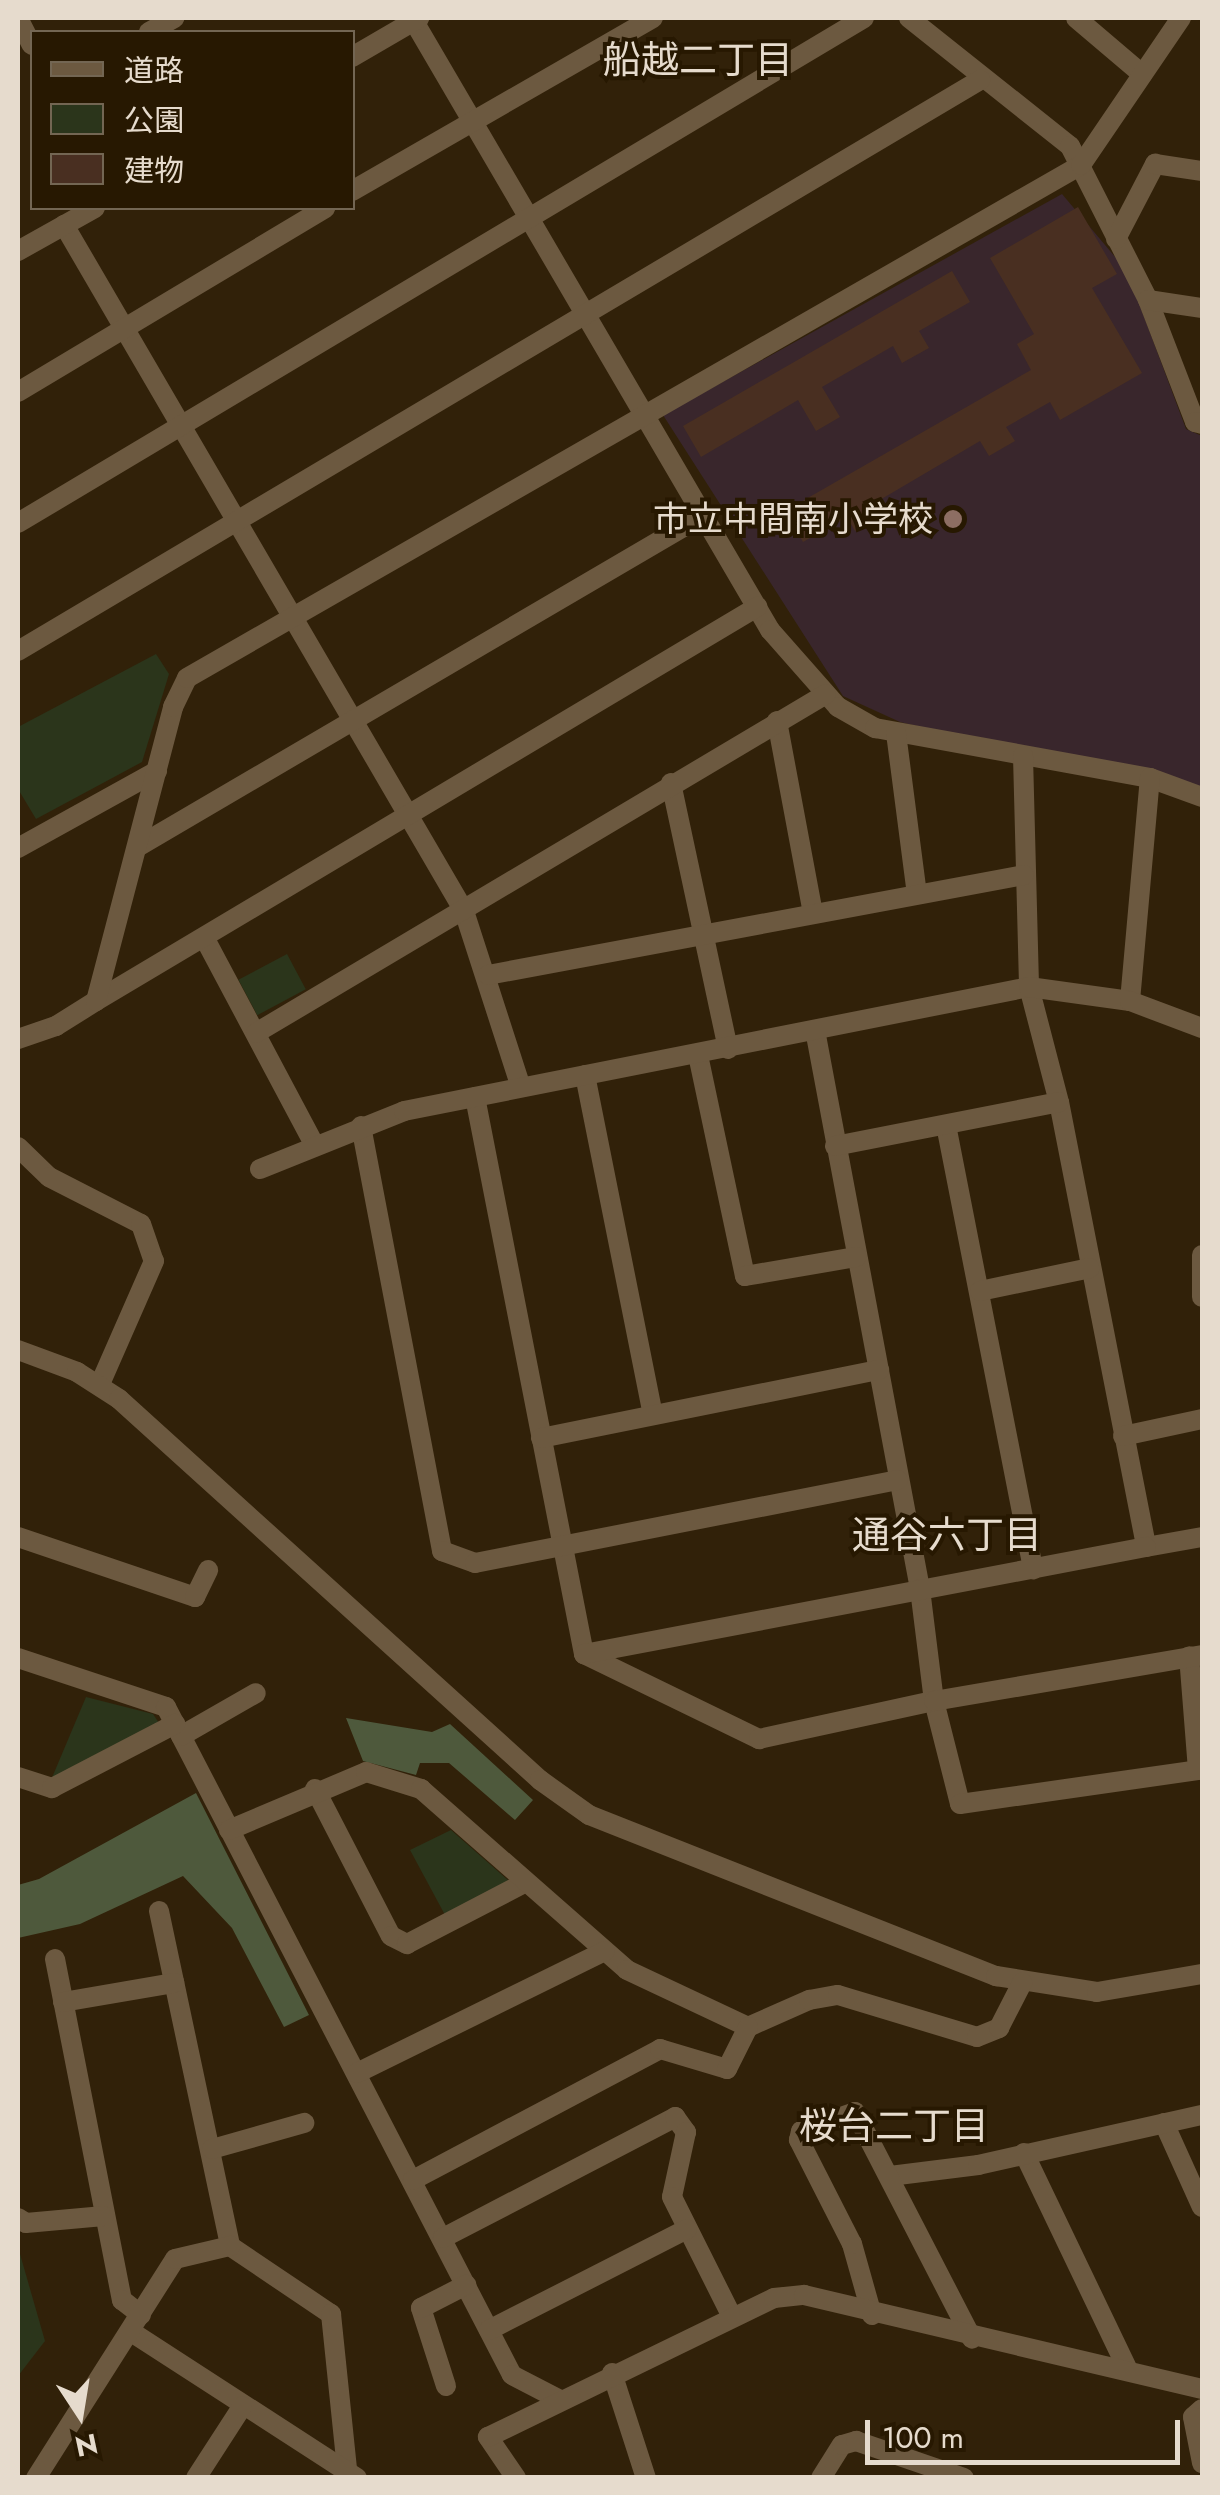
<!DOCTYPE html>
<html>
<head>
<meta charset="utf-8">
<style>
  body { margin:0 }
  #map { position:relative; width:1220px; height:2495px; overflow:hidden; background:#312109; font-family:Jost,"Noto Sans JP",sans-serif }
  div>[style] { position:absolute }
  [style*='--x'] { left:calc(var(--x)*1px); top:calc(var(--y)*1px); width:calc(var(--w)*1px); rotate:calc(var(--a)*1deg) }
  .education>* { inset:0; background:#39262c }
  .green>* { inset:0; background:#2b351b; transform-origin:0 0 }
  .forest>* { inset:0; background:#4e593c }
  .building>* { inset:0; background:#492f21 }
  .minor>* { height:20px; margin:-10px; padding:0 10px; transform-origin:10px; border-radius:10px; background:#6c5940 }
  .dots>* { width:28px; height:28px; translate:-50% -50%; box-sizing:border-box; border:5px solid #271801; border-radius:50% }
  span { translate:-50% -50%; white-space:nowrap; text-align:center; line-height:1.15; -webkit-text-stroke:8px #271801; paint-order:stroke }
  .poi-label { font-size:35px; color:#e6dbcd }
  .right { translate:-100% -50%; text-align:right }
  .neighbourhood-label { font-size:38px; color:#e6dbcd }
  .frame { position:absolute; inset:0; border:20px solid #e6dbcd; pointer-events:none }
  .legend { position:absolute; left:30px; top:30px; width:325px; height:180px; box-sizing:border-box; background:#271801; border:2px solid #736653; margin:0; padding:12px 18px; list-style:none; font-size:30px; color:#e6dbcd }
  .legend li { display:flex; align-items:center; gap:20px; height:50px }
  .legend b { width:50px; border:2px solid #736653 }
  .north { position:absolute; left:30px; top:2365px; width:100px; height:100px; -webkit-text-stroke:8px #271801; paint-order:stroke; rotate:168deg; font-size:28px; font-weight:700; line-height:40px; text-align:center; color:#e6dbcd }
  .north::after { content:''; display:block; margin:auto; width:35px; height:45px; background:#e6dbcd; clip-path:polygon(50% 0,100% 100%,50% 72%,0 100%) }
  .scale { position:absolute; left:865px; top:2420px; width:315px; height:45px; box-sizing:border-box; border:5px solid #e6dbcd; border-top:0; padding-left:12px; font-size:30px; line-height:35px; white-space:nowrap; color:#e6dbcd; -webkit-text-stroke:8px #271801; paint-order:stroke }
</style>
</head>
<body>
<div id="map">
  <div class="education">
    <div style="clip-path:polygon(1062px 194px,1127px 271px,1186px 429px,1202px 436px,1202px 793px,900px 722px,843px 696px,663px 415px)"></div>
  </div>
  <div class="green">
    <div style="clip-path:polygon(156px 654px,169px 674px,142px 762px,36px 819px,18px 789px,18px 727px)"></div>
    <div style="left:287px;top:954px;width:40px;height:55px;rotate:62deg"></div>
    <div style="clip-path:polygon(86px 1697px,153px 1714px,159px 1723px,51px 1780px)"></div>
    <div style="clip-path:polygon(451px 1830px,509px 1881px,445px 1915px,410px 1850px)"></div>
    <div style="clip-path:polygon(18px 2247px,45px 2341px,18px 2376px)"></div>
  </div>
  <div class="forest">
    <div style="clip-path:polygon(346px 1718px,432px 1732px,450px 1724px,533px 1800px,515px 1820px,449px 1763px,420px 1763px,416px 1775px,363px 1761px)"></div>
    <div style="clip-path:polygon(196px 1793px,309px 2015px,284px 2027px,232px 1928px,183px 1876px,80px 1924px,18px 1938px,18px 1885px,39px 1879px)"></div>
  </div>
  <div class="building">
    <div style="clip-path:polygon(1078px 207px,1117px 274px,1092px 288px,1142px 373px,1060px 420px,1050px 402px,1006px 427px,1015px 441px,989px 456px,980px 441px,873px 504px,881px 517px,855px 531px,847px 517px,803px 542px,785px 511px,1031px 370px,1017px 344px,1034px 334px,990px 258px)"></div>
    <div style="clip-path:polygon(952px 271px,970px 302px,919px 331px,929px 348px,902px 363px,893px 346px,822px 387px,840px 417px,816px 431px,798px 400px,701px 457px,683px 426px)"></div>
  </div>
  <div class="minor">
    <div style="--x:18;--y:18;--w:30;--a:63"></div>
    <div style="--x:412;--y:18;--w:709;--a:59.67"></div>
    <div style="--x:770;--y:630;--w:103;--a:48.6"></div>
    <div style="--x:838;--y:707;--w:43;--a:29.6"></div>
    <div style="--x:875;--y:728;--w:280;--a:10.3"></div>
    <div style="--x:1150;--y:778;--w:55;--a:20.1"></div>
    <div style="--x:909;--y:18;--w:206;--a:38.5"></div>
    <div style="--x:1070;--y:146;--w:173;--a:63.1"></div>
    <div style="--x:1148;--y:300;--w:131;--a:68.9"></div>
    <div style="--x:1195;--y:422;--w:7;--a:16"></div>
    <div style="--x:1076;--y:18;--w:87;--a:40.3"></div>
    <div style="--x:149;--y:32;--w:29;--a:-29"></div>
    <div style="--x:352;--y:57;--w:78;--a:-30.2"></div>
    <div style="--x:352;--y:191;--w:347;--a:-29.9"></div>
    <div style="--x:64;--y:225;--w:794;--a:59.75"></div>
    <div style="--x:464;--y:911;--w:185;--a:72.1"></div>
    <div style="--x:1116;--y:239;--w:85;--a:-62.5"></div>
    <div style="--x:1155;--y:164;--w:48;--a:8.5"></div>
    <div style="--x:18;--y:251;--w:88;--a:-29.2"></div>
    <div style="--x:1148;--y:300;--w:55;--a:8.4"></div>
    <div style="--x:18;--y:392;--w:358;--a:-30.9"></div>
    <div style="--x:18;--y:523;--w:985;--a:-30.83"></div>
    <div style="--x:18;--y:651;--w:1119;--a:-30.69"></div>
    <div style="--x:777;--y:721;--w:196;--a:79.4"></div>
    <div style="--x:896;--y:733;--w:162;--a:82.6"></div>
    <div style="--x:1023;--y:756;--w:231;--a:88.5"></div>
    <div style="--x:1029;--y:987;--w:119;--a:75.4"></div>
    <div style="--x:1059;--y:1102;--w:453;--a:78.9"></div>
    <div style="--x:1146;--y:1547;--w:57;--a:-10.1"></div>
    <div style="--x:671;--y:783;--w:272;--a:77.9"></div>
    <div style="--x:139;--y:846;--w:653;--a:-30.38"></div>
    <div style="--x:18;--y:848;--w:159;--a:-29"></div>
    <div style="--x:205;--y:939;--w:230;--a:62"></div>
    <div style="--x:488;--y:975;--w:545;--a:-10.57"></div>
    <div style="--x:96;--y:1001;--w:770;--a:-30.8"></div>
    <div style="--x:1130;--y:1001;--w:224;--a:-84.9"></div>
    <div style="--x:815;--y:1030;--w:569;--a:79.36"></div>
    <div style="--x:920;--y:1589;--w:113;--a:82.9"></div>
    <div style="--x:934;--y:1701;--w:106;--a:75.8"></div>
    <div style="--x:960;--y:1804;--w:240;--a:-8.1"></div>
    <div style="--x:1198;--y:1770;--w:114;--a:-94.5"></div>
    <div style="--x:256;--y:1033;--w:663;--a:-30.74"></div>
    <div style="--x:18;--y:1039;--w:40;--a:-18.9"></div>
    <div style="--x:56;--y:1026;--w:47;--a:-32"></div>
    <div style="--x:96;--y:1001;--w:304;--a:-75.3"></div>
    <div style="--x:173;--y:707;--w:32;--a:-64"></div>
    <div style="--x:187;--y:678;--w:1031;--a:-29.85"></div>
    <div style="--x:1081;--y:165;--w:178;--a:-55.8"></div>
    <div style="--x:698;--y:1055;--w:226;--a:78"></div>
    <div style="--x:745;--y:1276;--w:113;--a:-9.7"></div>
    <div style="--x:585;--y:1075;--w:346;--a:78.7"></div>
    <div style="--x:475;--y:1097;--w:568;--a:78.93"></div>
    <div style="--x:584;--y:1654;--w:195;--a:25.9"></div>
    <div style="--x:759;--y:1739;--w:179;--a:-12.3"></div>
    <div style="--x:934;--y:1701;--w:272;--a:-9.7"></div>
    <div style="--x:946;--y:1125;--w:453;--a:78.9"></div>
    <div style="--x:361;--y:1126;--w:433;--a:79.2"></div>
    <div style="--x:442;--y:1551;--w:35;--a:20"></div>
    <div style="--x:475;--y:1563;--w:431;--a:-11.1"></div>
    <div style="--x:835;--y:1146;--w:228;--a:-11.1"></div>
    <div style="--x:18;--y:1147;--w:43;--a:44.1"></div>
    <div style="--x:49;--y:1177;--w:103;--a:27.1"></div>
    <div style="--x:141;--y:1224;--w:39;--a:71"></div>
    <div style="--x:154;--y:1261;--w:134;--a:113.7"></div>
    <div style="--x:260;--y:1169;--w:155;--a:-21.9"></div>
    <div style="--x:404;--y:1111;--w:637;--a:-11.22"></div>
    <div style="--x:1029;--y:987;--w:102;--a:7.9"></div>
    <div style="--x:1130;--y:1001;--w:77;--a:20.6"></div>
    <div style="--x:1202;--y:1255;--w:42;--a:90"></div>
    <div style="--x:980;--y:1291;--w:112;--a:-11.8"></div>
    <div style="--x:18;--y:1350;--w:63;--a:20.4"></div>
    <div style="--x:77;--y:1372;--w:50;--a:32.7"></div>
    <div style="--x:119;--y:1399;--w:568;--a:42.14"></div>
    <div style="--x:540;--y:1780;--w:60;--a:35.5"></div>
    <div style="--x:589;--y:1815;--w:438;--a:21.6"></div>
    <div style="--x:996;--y:1976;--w:102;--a:9"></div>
    <div style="--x:1097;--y:1992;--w:107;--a:-9.7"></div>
    <div style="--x:1123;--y:1436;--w:81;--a:-12.1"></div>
    <div style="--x:541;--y:1438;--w:345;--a:-11.4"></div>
    <div style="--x:18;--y:1537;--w:187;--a:18.7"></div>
    <div style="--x:195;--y:1597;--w:30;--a:-64"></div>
    <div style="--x:584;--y:1654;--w:572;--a:-10.78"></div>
    <div style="--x:18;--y:1658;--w:156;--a:18.3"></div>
    <div style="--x:166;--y:1707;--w:752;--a:62.62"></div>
    <div style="--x:512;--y:2375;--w:54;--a:27.5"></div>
    <div style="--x:181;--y:1736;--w:86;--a:-29.8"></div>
    <div style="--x:18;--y:1777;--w:36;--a:18"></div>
    <div style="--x:52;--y:1788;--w:139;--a:-27.5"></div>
    <div style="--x:315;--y:1789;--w:165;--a:62.7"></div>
    <div style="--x:391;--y:1936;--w:18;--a:27"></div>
    <div style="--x:407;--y:1944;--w:134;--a:-27.5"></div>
    <div style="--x:229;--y:1830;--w:149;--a:-22.9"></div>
    <div style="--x:366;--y:1772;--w:58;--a:17.2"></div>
    <div style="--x:421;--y:1789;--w:274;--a:41.3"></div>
    <div style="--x:627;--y:1970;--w:134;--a:25.2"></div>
    <div style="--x:748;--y:2027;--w:67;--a:-23.9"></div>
    <div style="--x:809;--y:2000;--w:29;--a:-10"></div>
    <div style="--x:838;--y:1995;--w:145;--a:16.8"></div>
    <div style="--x:977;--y:2037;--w:24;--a:-22"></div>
    <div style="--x:999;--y:2028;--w:51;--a:-62.9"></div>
    <div style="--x:159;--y:1911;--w:342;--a:78"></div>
    <div style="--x:230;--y:2246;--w:122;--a:34"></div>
    <div style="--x:331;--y:2314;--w:165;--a:84.1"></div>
    <div style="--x:55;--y:1959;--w:348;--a:78.9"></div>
    <div style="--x:122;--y:2300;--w:24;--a:38"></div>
    <div style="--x:63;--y:2002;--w:113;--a:-9.7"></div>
    <div style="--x:357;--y:2073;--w:276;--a:-26.2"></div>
    <div style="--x:1164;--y:2123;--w:92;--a:65.7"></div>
    <div style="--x:212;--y:2149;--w:96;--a:-15.8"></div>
    <div style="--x:1024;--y:2153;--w:241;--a:64.4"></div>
    <div style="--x:890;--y:2176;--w:89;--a:-7.1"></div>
    <div style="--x:978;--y:2165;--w:230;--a:-12.6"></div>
    <div style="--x:413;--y:2180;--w:280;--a:-27.9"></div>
    <div style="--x:660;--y:2049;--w:70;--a:16.6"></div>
    <div style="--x:727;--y:2069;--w:47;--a:-63.4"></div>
    <div style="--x:18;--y:2218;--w:9;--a:32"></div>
    <div style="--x:26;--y:2223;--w:78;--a:-5.1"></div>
    <div style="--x:443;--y:2238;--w:262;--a:-27.5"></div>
    <div style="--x:675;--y:2117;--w:19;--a:54"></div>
    <div style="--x:686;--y:2132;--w:66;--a:102.2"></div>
    <div style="--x:672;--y:2197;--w:132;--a:63.4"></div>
    <div style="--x:872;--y:2315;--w:74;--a:-105.7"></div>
    <div style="--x:852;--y:2244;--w:117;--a:-117"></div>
    <div style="--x:799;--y:2140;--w:9;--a:-77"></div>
    <div style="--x:801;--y:2131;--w:57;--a:-19.4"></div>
    <div style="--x:855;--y:2112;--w:255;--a:62.7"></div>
    <div style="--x:489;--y:2330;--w:222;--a:-27"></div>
    <div style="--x:133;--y:2333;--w:267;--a:32.9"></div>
    <div style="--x:612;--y:2373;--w:110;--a:72.1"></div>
    <div style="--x:446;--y:2386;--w:82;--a:-107.8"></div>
    <div style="--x:421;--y:2308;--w:51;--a:-27.1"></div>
    <div style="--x:1202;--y:2409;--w:12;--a:138"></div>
    <div style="--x:1193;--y:2417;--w:47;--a:78.9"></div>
    <div style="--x:36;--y:2478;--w:259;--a:-57.6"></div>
    <div style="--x:175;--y:2259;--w:57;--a:-13.3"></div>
    <div style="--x:196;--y:2478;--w:85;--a:-57.1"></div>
    <div style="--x:516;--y:2478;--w:50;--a:-124.3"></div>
    <div style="--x:488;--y:2437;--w:318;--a:-25.9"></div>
    <div style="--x:774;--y:2298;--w:30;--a:-6"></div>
    <div style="--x:804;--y:2295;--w:409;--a:13.3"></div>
    <div style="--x:821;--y:2478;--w:39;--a:-58"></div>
    <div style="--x:842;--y:2445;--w:15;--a:-16"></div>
    <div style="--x:856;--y:2441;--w:114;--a:18.9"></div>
  </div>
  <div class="dots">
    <div style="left:953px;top:519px;background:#8d6e63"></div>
  </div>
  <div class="poi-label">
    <span class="right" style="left:933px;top:519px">市立中間南小学校</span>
  </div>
  <div class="neighbourhood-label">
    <span style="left:698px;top:60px">船越二丁目</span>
    <span style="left:947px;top:1535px">通谷六丁目</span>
    <span style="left:894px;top:2126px">桜台二丁目</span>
  </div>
  <div class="frame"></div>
  <ul class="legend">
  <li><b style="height:12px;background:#6c5940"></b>道路</li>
  <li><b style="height:28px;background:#2b351b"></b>公園</li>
  <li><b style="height:28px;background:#492f21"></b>建物</li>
  </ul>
  <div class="north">N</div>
  <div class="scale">100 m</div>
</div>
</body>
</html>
